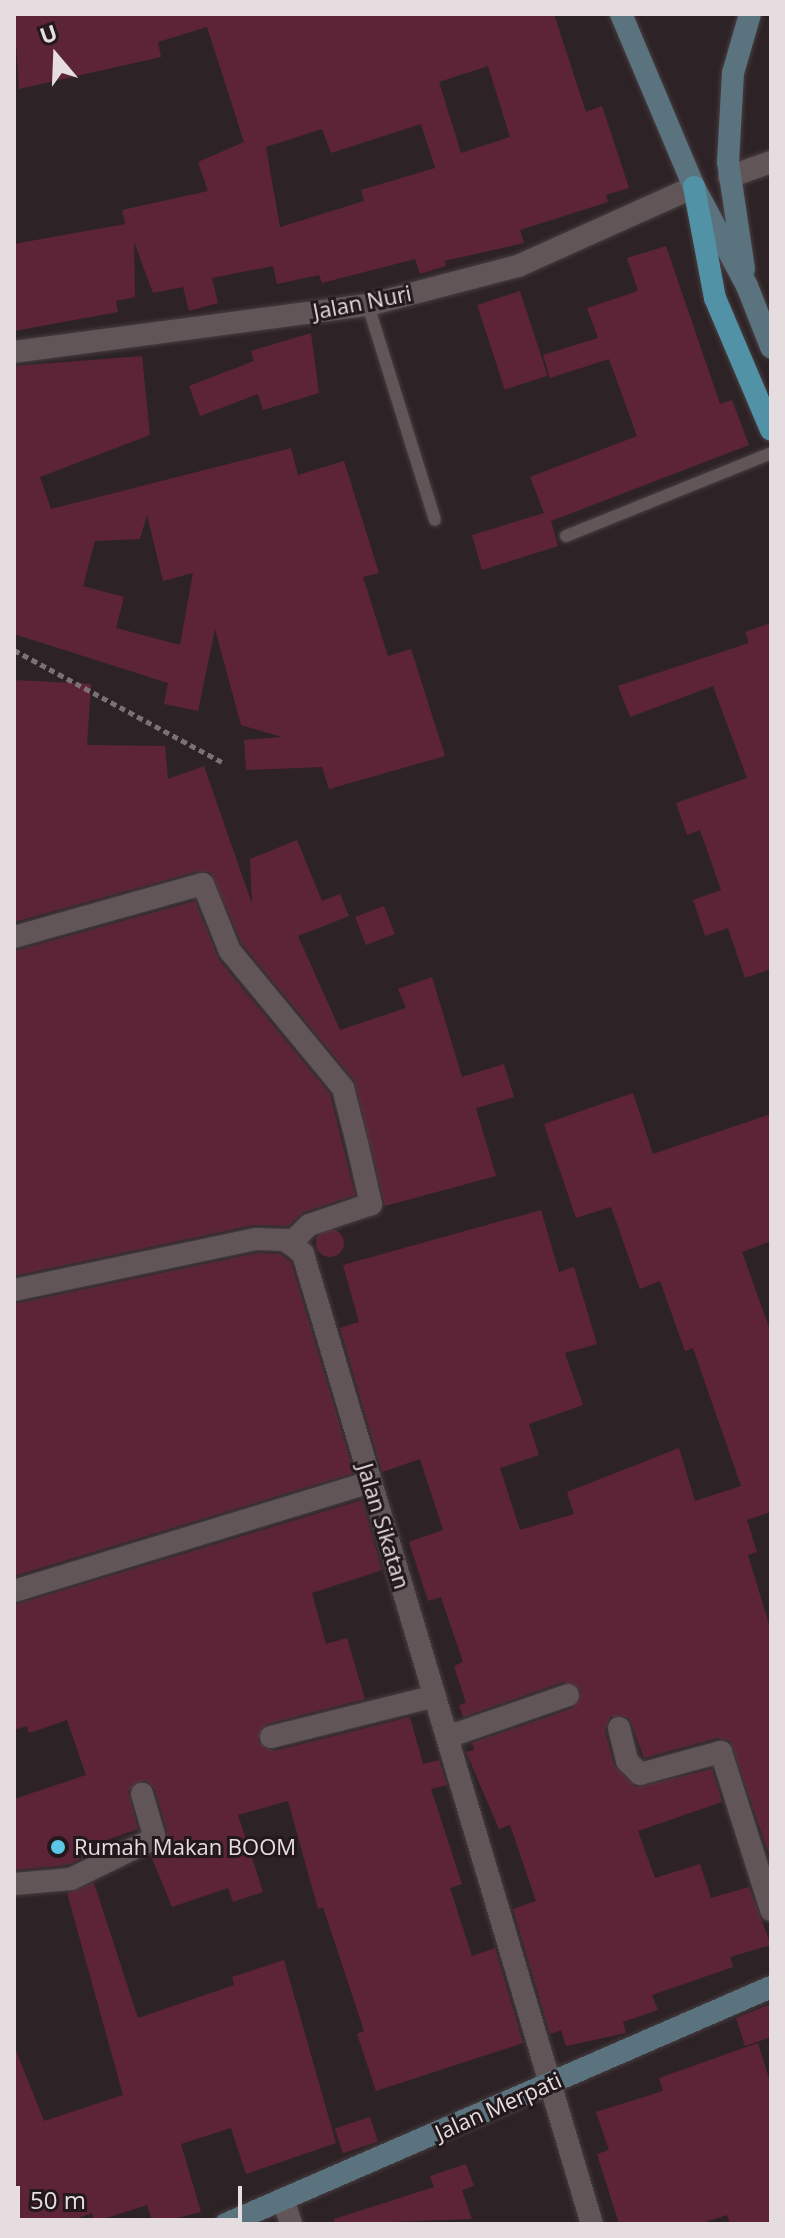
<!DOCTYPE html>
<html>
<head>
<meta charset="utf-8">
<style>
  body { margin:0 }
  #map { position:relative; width:785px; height:2238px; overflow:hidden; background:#2d2326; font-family:"Open Sans",sans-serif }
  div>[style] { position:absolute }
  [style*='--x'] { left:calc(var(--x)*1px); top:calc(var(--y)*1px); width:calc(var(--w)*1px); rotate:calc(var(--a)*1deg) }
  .building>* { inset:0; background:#5d2438; transform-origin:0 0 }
  .round { border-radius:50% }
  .path>* { height:5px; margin-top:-2.5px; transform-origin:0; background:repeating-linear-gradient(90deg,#7a7174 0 6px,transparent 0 10px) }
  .roads { filter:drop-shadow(0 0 2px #473e41) drop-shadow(0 0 2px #473e41) }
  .service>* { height:12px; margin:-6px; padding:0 6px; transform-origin:6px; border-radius:6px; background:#615558 }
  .minor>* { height:22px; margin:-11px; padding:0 11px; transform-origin:11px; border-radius:11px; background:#615558 }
  .tertiary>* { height:22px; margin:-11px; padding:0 11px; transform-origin:11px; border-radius:11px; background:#615558 }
  .secondary>* { height:22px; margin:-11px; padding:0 11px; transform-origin:11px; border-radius:11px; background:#5a737f }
  .primary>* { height:22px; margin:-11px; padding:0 11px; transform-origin:11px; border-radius:11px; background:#5292a6 }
  .dots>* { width:22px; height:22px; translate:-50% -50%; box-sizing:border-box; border:4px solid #23191c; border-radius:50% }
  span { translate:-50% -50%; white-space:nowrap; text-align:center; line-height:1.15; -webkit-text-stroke:6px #23191c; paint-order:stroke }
  .street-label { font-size:22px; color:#e5dddf }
  .poi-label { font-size:22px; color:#e5dddf }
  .left { translate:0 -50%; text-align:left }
  .frame { position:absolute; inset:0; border:16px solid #e5dddf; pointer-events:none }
  .north { position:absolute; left:16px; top:16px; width:80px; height:80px; -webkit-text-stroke:6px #23191c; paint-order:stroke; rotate:341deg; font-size:22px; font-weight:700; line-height:32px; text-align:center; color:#e5dddf }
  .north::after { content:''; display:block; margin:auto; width:28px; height:36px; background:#e5dddf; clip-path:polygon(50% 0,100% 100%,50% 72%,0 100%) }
  .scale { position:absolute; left:16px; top:2186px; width:226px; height:36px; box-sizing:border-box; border:4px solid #e5dddf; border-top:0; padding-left:10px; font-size:24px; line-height:28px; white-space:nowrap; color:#e5dddf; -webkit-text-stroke:6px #23191c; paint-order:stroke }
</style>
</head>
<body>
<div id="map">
  <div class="building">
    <div style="clip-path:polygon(evenodd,14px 14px,554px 14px,586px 112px,602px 106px,629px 188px,606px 195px,608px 202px,520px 230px,524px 243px,444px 261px,446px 266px,420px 274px,415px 259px,322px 283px,319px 275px,277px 284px,273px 266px,212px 278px,218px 303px,189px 311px,183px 287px,153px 293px,134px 242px,135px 297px,116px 301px,118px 312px,14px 331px,14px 244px,125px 224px,122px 210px,208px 191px,198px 162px,244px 142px,207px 27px,158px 42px,161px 57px,19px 89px,14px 14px,488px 66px,510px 137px,461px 153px,439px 82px,488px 66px,14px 14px,421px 124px,435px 168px,361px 190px,364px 201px,280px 227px,266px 147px,322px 129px,331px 153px,421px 124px)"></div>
    <div style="clip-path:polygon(666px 246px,720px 404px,732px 400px,749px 445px,551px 521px,558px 546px,482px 570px,472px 535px,544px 513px,530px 477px,637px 436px,609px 359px,550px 378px,543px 355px,598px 338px,587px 308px,638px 291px,627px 258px)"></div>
    <div style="left:520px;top:291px;width:89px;height:45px;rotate:72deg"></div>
    <div style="clip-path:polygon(311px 333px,319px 393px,263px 410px,258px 394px,200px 416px,189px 386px,254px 361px,251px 351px)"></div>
    <div style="clip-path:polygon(evenodd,142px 356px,150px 435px,40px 477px,51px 509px,291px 448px,298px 475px,344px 461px,379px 573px,363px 577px,388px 656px,411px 649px,445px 756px,329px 789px,322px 767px,246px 770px,244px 740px,282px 737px,241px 725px,215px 629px,198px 711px,164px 704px,168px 683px,14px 634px,14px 366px,142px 356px,147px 515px,163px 581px,193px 573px,180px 645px,116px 628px,124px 597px,83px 586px,95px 541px,140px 539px,147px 515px)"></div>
    <div style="clip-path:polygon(771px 623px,771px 969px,745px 978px,728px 928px,705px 936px,693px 900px,721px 890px,700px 830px,687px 835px,676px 803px,747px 778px,713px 686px,630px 717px,618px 686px,749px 643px,745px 632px)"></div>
    <div style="clip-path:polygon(14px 680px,91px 684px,87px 745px,165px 746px,168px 779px,204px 766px,252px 904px,250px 859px,297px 840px,322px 901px,340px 894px,349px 916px,298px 936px,340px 1030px,406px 1008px,398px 989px,432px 977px,462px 1077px,504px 1064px,514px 1097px,476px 1108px,496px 1176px,385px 1206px,354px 1080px,242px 944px,211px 873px,199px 871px,14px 922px)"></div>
    <div style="clip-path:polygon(195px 901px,219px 960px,330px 1094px,355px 1195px,304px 1212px,288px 1226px,253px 1225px,14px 1276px,14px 951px)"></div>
    <div style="left:384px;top:906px;width:30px;height:31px;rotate:69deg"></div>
    <div style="clip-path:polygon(633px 1093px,653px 1154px,771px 1114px,771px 1241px,742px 1252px,771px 1333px,771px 1512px,747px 1520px,757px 1552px,748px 1555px,771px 1631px,771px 1860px,730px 1741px,717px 1738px,644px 1758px,629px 1718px,610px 1717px,605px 1731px,614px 1765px,636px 1787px,712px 1769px,722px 1802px,638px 1831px,655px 1878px,700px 1864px,711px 1898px,749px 1887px,771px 1945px,730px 1957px,733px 1967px,652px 1995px,658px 2010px,623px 2022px,626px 2033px,566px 2046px,561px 2030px,550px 2034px,513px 1909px,536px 1901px,510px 1825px,499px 1829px,466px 1752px,474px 1750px,472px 1743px,573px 1708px,581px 1691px,563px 1682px,463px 1717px,459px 1705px,466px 1703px,454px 1666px,463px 1662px,441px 1597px,428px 1601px,409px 1542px,443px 1530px,420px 1459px,382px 1472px,340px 1328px,359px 1322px,343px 1265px,541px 1210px,559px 1272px,574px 1267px,597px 1344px,565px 1353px,583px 1405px,529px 1424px,539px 1455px,500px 1468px,520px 1530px,574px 1514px,567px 1492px,679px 1448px,695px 1501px,741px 1486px,693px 1348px,685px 1351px,660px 1281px,640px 1289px,611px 1207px,576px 1218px,544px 1124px)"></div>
    <div class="round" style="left:316px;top:1229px;width:28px;height:28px"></div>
    <div style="clip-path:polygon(257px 1253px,280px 1254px,291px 1262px,354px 1473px,14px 1576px,14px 1304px)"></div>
    <div style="clip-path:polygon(362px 1500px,382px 1570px,312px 1593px,326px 1644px,347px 1638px,365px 1699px,267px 1724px,258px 1741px,274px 1751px,410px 1717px,423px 1764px,439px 1760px,447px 1785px,431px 1789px,462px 1884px,450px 1888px,472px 1956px,495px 1948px,523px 2043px,376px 2091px,357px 2034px,364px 2031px,323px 1907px,318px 1909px,288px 1801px,238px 1815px,263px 1892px,233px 1902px,228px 1888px,172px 1907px,151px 1856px,165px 1844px,167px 1831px,155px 1790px,145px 1780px,128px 1791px,138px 1829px,93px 1845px,95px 1852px,67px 1865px,14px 1870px,14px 1799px,86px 1775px,67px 1720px,29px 1733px,27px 1726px,14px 1730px,14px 1605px)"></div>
    <div style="clip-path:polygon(94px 1883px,138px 2018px,234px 1985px,232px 1977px,284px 1960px,336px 2143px,246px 2174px,231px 2128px,181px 2144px,201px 2212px,153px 2224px,147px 2205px,94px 2222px,92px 2213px,61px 2224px,14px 2224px,14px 2046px,44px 2121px,123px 2095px,67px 1893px)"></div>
    <div style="clip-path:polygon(771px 2004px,771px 2037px,745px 2046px,736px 2018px)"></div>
    <div style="clip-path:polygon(758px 2043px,771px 2085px,771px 2224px,730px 2224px,727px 2215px,699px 2224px,619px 2224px,597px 2154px,609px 2150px,596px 2112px,663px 2091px,659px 2078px)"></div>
    <div style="left:370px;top:2117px;width:26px;height:37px;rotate:72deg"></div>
    <div style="clip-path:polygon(466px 2164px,474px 2186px,462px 2190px,472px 2219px,334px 2224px,334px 2219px,434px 2187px,430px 2176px)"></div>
  </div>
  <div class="path">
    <div style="--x:14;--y:650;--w:236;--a:28.3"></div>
  </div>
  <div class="roads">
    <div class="service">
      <div style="--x:368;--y:305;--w:225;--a:72.7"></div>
      <div style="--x:566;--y:536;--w:221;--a:-22"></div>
    </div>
    <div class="minor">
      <div style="--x:14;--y:352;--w:357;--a:-7.6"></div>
      <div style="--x:368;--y:305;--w:155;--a:-14.6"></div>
      <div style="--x:518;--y:266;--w:193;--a:-24.2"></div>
      <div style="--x:14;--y:937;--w:196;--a:-15.7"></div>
      <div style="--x:203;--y:884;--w:72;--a:68.1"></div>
      <div style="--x:230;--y:951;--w:178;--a:50.5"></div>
      <div style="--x:343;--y:1088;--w:57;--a:75.7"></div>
      <div style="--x:357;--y:1143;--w:63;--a:77.1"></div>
      <div style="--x:371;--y:1204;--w:65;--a:161.3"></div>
      <div style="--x:309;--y:1225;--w:27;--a:135"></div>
      <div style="--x:14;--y:1591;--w:373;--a:-17"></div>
      <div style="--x:619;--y:1728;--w:34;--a:76"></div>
      <div style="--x:627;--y:1761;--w:18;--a:45"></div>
      <div style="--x:640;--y:1774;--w:84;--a:-15.2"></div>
      <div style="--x:721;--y:1752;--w:166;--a:72.4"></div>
      <div style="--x:271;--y:1737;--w:169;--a:-14"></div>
      <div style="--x:447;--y:1737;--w:128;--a:-19.1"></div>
      <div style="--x:14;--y:1884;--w:57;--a:-5"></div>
      <div style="--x:71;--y:1879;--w:87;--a:-26"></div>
      <div style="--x:149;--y:1841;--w:8;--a:-50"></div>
      <div style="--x:154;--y:1835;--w:43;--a:-106.3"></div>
      <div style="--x:283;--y:2199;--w:26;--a:72"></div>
    </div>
    <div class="tertiary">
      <div style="--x:729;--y:177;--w:45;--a:-19.7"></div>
      <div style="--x:14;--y:1290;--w:247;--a:-11.9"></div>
      <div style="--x:256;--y:1239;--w:30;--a:2"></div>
      <div style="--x:286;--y:1240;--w:22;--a:39"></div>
      <div style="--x:303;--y:1254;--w:1012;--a:73.41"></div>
    </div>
    <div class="secondary">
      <div style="--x:621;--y:14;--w:188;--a:67.1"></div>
      <div style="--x:694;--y:187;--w:112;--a:61.8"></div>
      <div style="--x:747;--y:286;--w:66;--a:68.5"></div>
      <div style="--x:744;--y:269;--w:108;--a:-98.5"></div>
      <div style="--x:728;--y:162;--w:89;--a:-86.8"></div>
      <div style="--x:733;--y:73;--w:61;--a:-73.9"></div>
      <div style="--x:226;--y:2224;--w:594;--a:-23.5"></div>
    </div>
    <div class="primary">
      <div style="--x:694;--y:187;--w:113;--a:79.3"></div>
      <div style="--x:715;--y:298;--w:143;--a:67"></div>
    </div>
  </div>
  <div class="dots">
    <div style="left:58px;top:1847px;background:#5bc8e7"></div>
  </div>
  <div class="street-label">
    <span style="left:362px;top:302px;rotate:-11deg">Jalan Nuri</span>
    <span style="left:384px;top:1526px;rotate:73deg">Jalan Sikatan</span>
    <span style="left:498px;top:2106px;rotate:-24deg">Jalan Merpati</span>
  </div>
  <div class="poi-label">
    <span class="left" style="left:74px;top:1847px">Rumah Makan BOOM</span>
  </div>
  <div class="frame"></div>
  <div class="north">U</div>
  <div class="scale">50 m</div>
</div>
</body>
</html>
